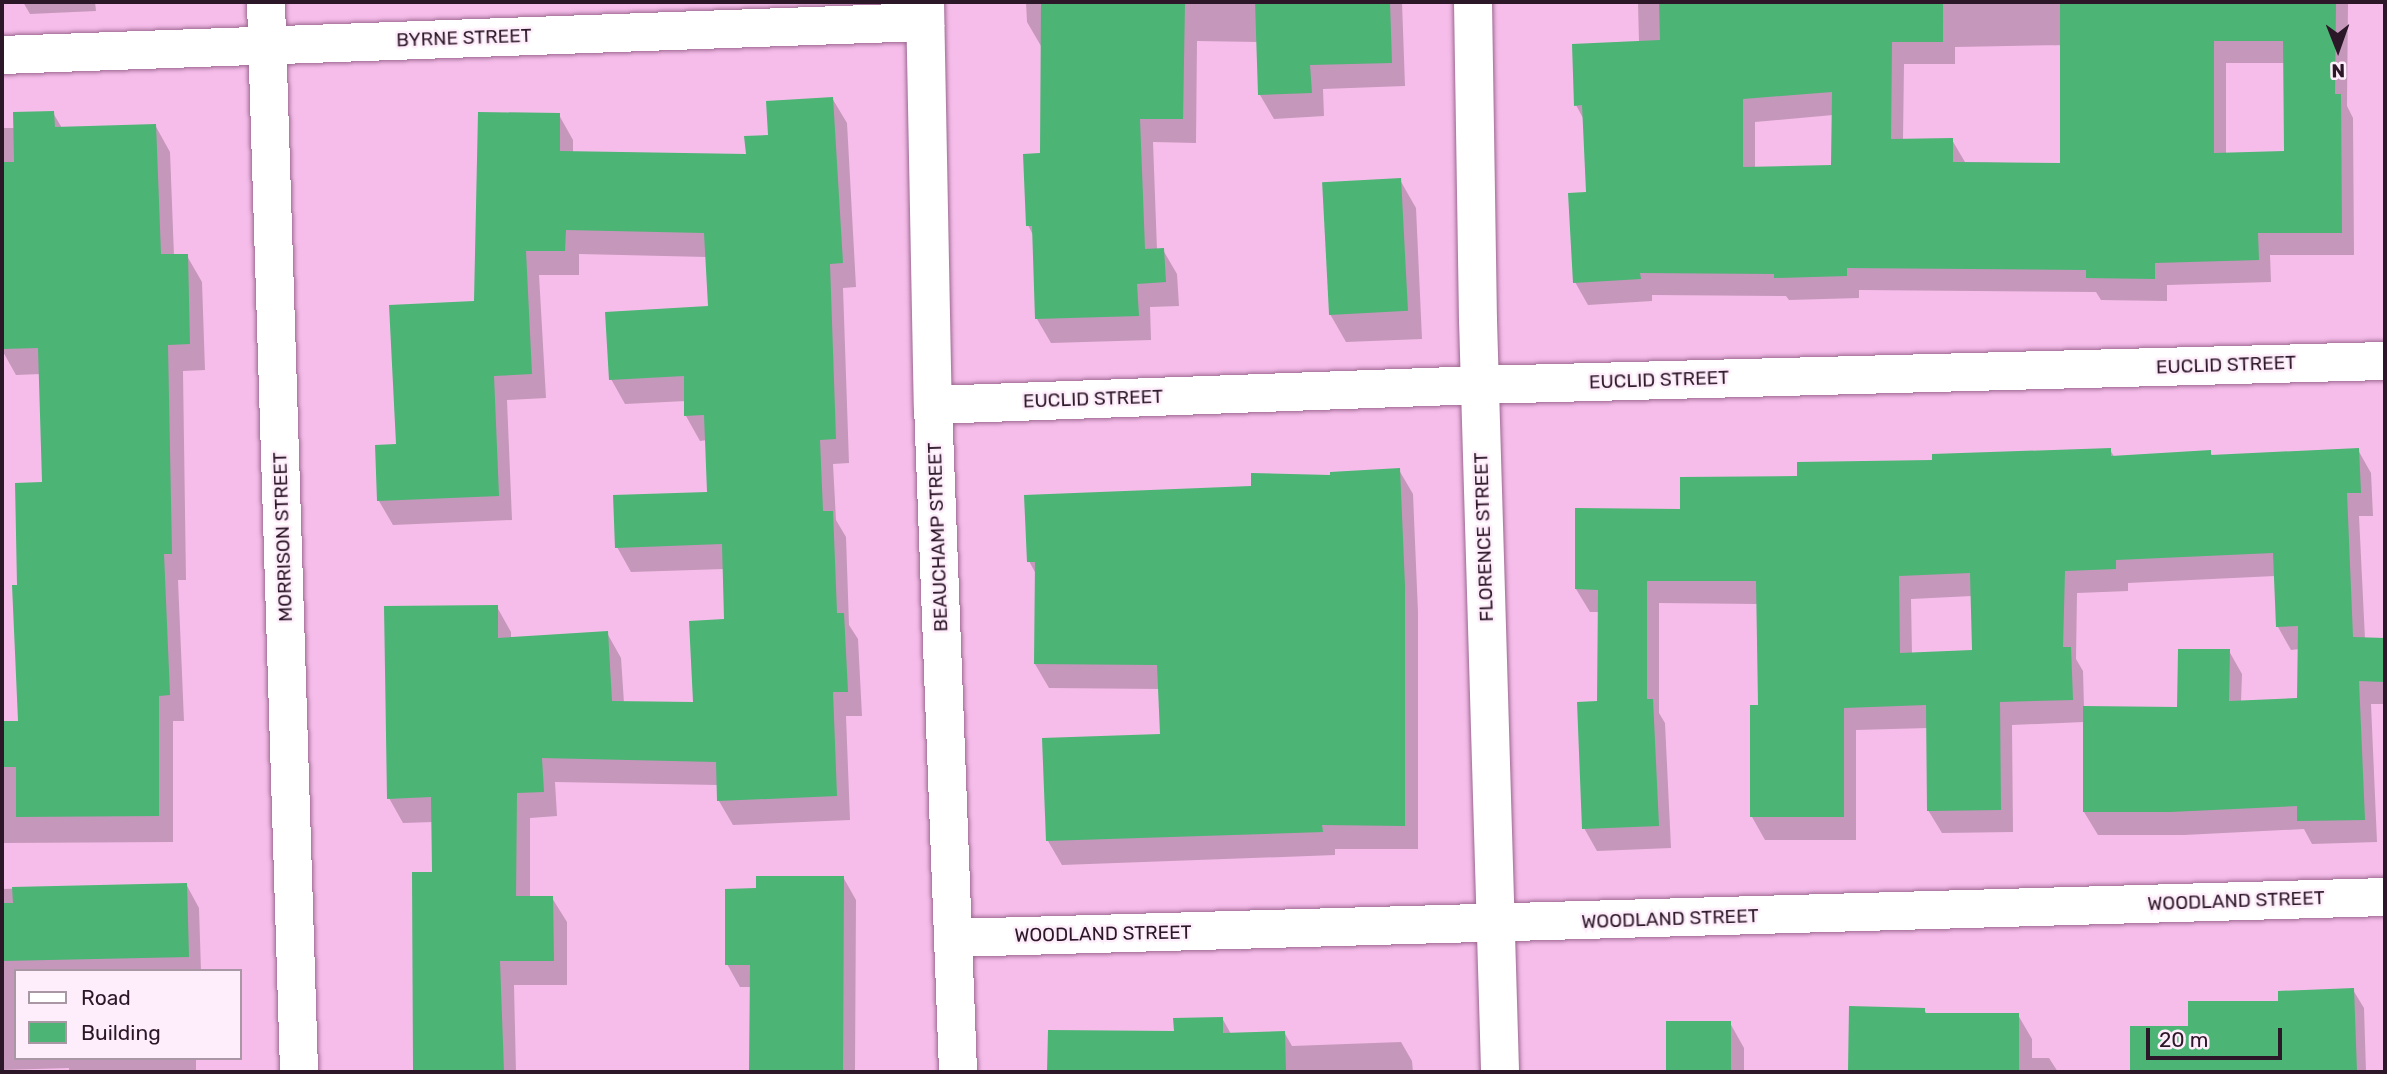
<!DOCTYPE html>
<html>
<head>
<meta charset="utf-8">
<style>
  body { margin:0 }
  #map { position:relative; width:2387px; height:1074px; overflow:hidden; background:#f6bdea; font-family:Rubik,sans-serif }
  div>[style] { position:absolute }
  [style*='--x'] { left:calc(var(--x)*1px); top:calc(var(--y)*1px); width:calc(var(--w)*1px); rotate:calc(var(--a)*1deg) }
  .shadow>* { inset:0; background:#0003 }
  .building>* { inset:0; background:#4cb475; transform-origin:0 0 }
  .roads { filter:drop-shadow(0 0 2px #9b6790) drop-shadow(0 0 2px #9b6790) }
  .minor>* { height:38px; margin:-19px; padding:0 19px; transform-origin:19px; border-radius:19px; background:#fff }
  span { translate:-50% -50%; white-space:nowrap; text-align:center; line-height:1.15; -webkit-text-stroke:5px #feedfa; paint-order:stroke }
  .street-label { font-size:19px; color:#2c1728 }
  .frame { position:absolute; inset:0; border:4px solid #2c1728; pointer-events:none }
  .legend { position:absolute; left:14px; top:969px; width:228px; height:91px; box-sizing:border-box; background:#feedfa; border:2px solid #aa97a6; margin:0; padding:9px 12px; list-style:none; font-size:21px; color:#2c1728 }
  .legend li { display:flex; align-items:center; gap:14px; height:35px }
  .legend b { width:35px; border:2px solid #aa97a6 }
  .north { position:absolute; left:2303px; top:14px; width:70px; height:70px; -webkit-text-stroke:5px #feedfa; paint-order:stroke; rotate:179deg; font-size:19px; font-weight:700; line-height:28px; text-align:center; color:#2c1728 }
  .north::after { content:''; display:block; margin:auto; width:24px; height:32px; background:#2c1728; clip-path:polygon(50% 0,100% 100%,50% 72%,0 100%) }
  .scale { position:absolute; left:2146px; top:1028px; width:136px; height:32px; box-sizing:border-box; border:4px solid #2c1728; border-top:0; padding-left:9px; font-size:21px; line-height:24px; white-space:nowrap; color:#2c1728; -webkit-text-stroke:5px #feedfa; paint-order:stroke }
</style>
</head>
<body>
<div id="map">
  <div class="shadow">
    <div style="clip-path:polygon(23px 2px,95px 2px,96px 11px,30px 14px)"></div>
    <div style="clip-path:polygon(1026px 2px,1402px 2px,1405px 86px,1323px 89px,1324px 116px,1274px 119px,1260px 95px,1258px 42px,1197px 41px,1196px 143px,1153px 142px,1157px 250px,1163px 250px,1177px 274px,1179px 306px,1150px 307px,1151px 340px,1051px 343px,1037px 319px,1034px 237px,1028px 225px,1041px 155px,1041px 46px,1027px 22px)"></div>
    <div style="clip-path:polygon(evenodd,1638px 2px,2348px 2px,2347px 106px,2353px 118px,2354px 255px,2270px 255px,2271px 282px,2167px 285px,2167px 301px,2101px 300px,2096px 292px,1859px 290px,1859px 298px,1789px 300px,1786px 296px,1652px 295px,1652px 301px,1588px 305px,1575px 282px,1588px 194px,1584px 120px,1576px 105px,1639px 43px,1638px 2px,2061px 45px,2061px 164px,1965px 162px,1952px 140px,1903px 140px,1904px 64px,1955px 64px,1955px 47px,2061px 45px,1638px 2px,2226px 63px,2285px 63px,2285px 153px,2226px 155px,2226px 63px,1638px 2px,1833px 115px,1833px 167px,1755px 169px,1755px 122px,1833px 115px)"></div>
    <div style="clip-path:polygon(832px 98px,847px 123px,856px 287px,843px 288px,849px 463px,833px 464px,836px 520px,846px 537px,849px 625px,858px 639px,862px 716px,846px 716px,850px 820px,733px 825px,719px 801px,718px 785px,555px 782px,557px 816px,530px 818px,530px 898px,552px 898px,567px 922px,567px 985px,514px 985px,516px 1072px,416px 1072px,413px 874px,434px 873px,433px 822px,403px 823px,389px 798px,497px 607px,511px 632px,511px 639px,607px 633px,621px 658px,624px 703px,695px 704px,726px 621px,724px 569px,631px 572px,617px 547px,709px 493px,707px 440px,700px 441px,686px 416px,686px 401px,625px 404px,611px 379px,709px 308px,707px 257px,579px 254px,579px 275px,539px 275px,546px 398px,507px 400px,512px 520px,393px 525px,379px 501px,398px 445px,475px 302px,559px 115px,573px 140px,573px 153px,747px 156px,770px 136px)"></div>
    <div style="clip-path:polygon(53px 113px,62px 128px,155px 125px,170px 152px,174px 256px,187px 256px,202px 282px,205px 370px,183px 371px,186px 580px,178px 580px,184px 721px,173px 721px,173px 842px,2px 843px,2px 722px,20px 722px,19px 586px,44px 484px,41px 374px,16px 375px,2px 350px,2px 128px,15px 128px)"></div>
    <div style="clip-path:polygon(1400px 180px,1416px 208px,1422px 339px,1346px 342px,1330px 314px)"></div>
    <div style="clip-path:polygon(evenodd,2110px 450px,2115px 458px,2210px 452px,2213px 457px,2358px 450px,2371px 473px,2373px 516px,2359px 516px,2365px 639px,2385px 640px,2385px 704px,2371px 704px,2377px 842px,2312px 844px,2304px 829px,2184px 835px,2098px 835px,2084px 812px,2084px 722px,2012px 725px,2013px 832px,1942px 833px,1928px 810px,1928px 728px,1856px 730px,1856px 840px,1765px 840px,1752px 817px,1760px 707px,1758px 604px,1659px 603px,1659px 713px,1665px 723px,1671px 848px,1597px 851px,1584px 828px,1599px 702px,1599px 612px,1590px 612px,1576px 589px,1682px 511px,1799px 478px,1934px 462px,2110px 450px,2275px 576px,2278px 627px,2291px 650px,2300px 649px,2299px 700px,2241px 702px,2242px 674px,2229px 651px,2179px 709px,2084px 708px,2083px 671px,2076px 659px,2077px 593px,2128px 591px,2128px 583px,2275px 576px,2110px 450px,1972px 596px,1974px 652px,1912px 654px,1911px 599px,1972px 596px)"></div>
    <div style="clip-path:polygon(1399px 470px,1413px 494px,1418px 612px,1418px 849px,1335px 849px,1335px 855px,1062px 865px,1048px 841px,1162px 735px,1160px 689px,1049px 688px,1035px 664px,1036px 574px,1029px 561px,1252px 488px)"></div>
    <div style="clip-path:polygon(843px 877px,856px 900px,855px 1072px,751px 1072px,752px 987px,740px 987px,727px 964px,758px 890px)"></div>
    <div style="clip-path:polygon(186px 884px,199px 908px,201px 971px,16px 971px,16px 1058px,196px 1058px,196px 1072px,69px 1072px,69px 1068px,2px 1070px,2px 889px)"></div>
    <div style="clip-path:polygon(2353px 990px,2364px 1008px,2366px 1072px,2131px 1072px,2132px 1028px,2190px 1028px,2280px 1003px)"></div>
    <div style="clip-path:polygon(1851px 1008px,1924px 1010px,1927px 1014px,2018px 1015px,2032px 1039px,2032px 1058px,2049px 1058px,2058px 1072px,1850px 1072px)"></div>
    <div style="clip-path:polygon(1222px 1018px,1231px 1034px,1284px 1032px,1292px 1046px,1401px 1042px,1412px 1061px,1413px 1072px,1049px 1072px,1050px 1031px,1175px 1033px)"></div>
    <div style="clip-path:polygon(1668px 1023px,1730px 1023px,1744px 1048px,1744px 1072px,1668px 1072px)"></div>
  </div>
  <div class="building">
    <div style="clip-path:polygon(1041px 2px,1185px 2px,1183px 119px,1140px 119px,1145px 249px,1164px 248px,1166px 282px,1137px 284px,1139px 316px,1035px 319px,1032px 226px,1026px 226px,1023px 154px,1040px 153px)"></div>
    <div style="clip-path:polygon(1255px 2px,1390px 2px,1392px 63px,1310px 65px,1312px 93px,1258px 95px)"></div>
    <div style="clip-path:polygon(evenodd,1659px 2px,1943px 2px,1943px 42px,1892px 42px,1891px 139px,1953px 138px,1953px 162px,2060px 163px,2060px 2px,2336px 2px,2335px 94px,2341px 94px,2342px 233px,2258px 233px,2259px 260px,2155px 263px,2155px 279px,2086px 278px,2086px 270px,1847px 268px,1847px 276px,1774px 278px,1774px 274px,1640px 273px,1641px 279px,1573px 283px,1568px 193px,1586px 192px,1582px 105px,1574px 106px,1572px 44px,1660px 40px,1659px 2px,2214px 41px,2283px 41px,2284px 151px,2214px 153px,2214px 41px,1659px 2px,1832px 92px,1831px 165px,1743px 167px,1743px 99px,1832px 92px)"></div>
    <div style="clip-path:polygon(833px 97px,843px 263px,830px 264px,836px 439px,820px 440px,823px 511px,833px 511px,837px 613px,844px 613px,848px 692px,833px 692px,837px 796px,717px 801px,716px 762px,542px 758px,544px 792px,517px 793px,516px 896px,553px 896px,554px 961px,500px 961px,504px 1072px,413px 1072px,412px 872px,432px 872px,431px 797px,387px 799px,384px 606px,498px 605px,498px 638px,608px 631px,612px 701px,693px 702px,689px 621px,724px 619px,722px 544px,615px 548px,613px 495px,707px 492px,704px 415px,684px 416px,684px 376px,609px 380px,605px 312px,708px 306px,704px 233px,566px 230px,565px 251px,526px 251px,532px 374px,494px 376px,499px 496px,377px 501px,375px 445px,396px 444px,389px 305px,474px 301px,478px 112px,560px 113px,560px 151px,746px 154px,744px 136px,768px 135px,766px 101px)"></div>
    <div style="clip-path:polygon(54px 111px,55px 127px,156px 124px,161px 254px,188px 254px,190px 344px,168px 345px,172px 554px,164px 554px,170px 695px,159px 696px,159px 816px,16px 817px,16px 767px,2px 767px,2px 721px,18px 721px,12px 585px,17px 585px,15px 483px,42px 482px,38px 348px,2px 349px,2px 162px,14px 162px,13px 112px)"></div>
    <div style="left:1401px;top:178px;width:133px;height:79px;rotate:87deg"></div>
    <div style="clip-path:polygon(evenodd,2111px 448px,2111px 456px,2211px 450px,2211px 455px,2359px 448px,2361px 493px,2347px 493px,2353px 637px,2385px 638px,2385px 682px,2359px 681px,2365px 820px,2297px 821px,2297px 806px,2170px 812px,2083px 812px,2083px 706px,2177px 707px,2178px 649px,2230px 649px,2229px 701px,2297px 698px,2298px 626px,2276px 627px,2273px 553px,2116px 560px,2116px 569px,2065px 571px,2063px 647px,2071px 647px,2073px 700px,2000px 702px,2001px 810px,1927px 811px,1926px 705px,1844px 708px,1844px 817px,1750px 817px,1750px 705px,1758px 705px,1756px 581px,1647px 581px,1647px 699px,1653px 699px,1659px 826px,1582px 829px,1577px 702px,1597px 701px,1598px 590px,1575px 589px,1575px 508px,1680px 509px,1680px 477px,1797px 476px,1797px 462px,1932px 460px,1932px 454px,2111px 448px,1970px 573px,1972px 650px,1900px 653px,1899px 576px,1970px 573px)"></div>
    <div style="clip-path:polygon(1400px 468px,1405px 586px,1405px 826px,1322px 825px,1323px 832px,1046px 841px,1042px 738px,1160px 734px,1157px 665px,1034px 664px,1035px 562px,1027px 562px,1024px 495px,1251px 486px,1251px 473px,1330px 475px,1330px 472px)"></div>
    <div style="clip-path:polygon(756px 876px,844px 876px,843px 1072px,749px 1072px,750px 965px,725px 965px,725px 889px,756px 888px)"></div>
    <div style="clip-path:polygon(187px 883px,189px 957px,2px 961px,2px 903px,13px 903px,12px 887px)"></div>
    <div style="clip-path:polygon(2354px 988px,2357px 1072px,2130px 1072px,2130px 1026px,2188px 1026px,2188px 1001px,2278px 1001px,2278px 991px)"></div>
    <div style="clip-path:polygon(1849px 1006px,1925px 1008px,1925px 1013px,2019px 1013px,2019px 1072px,1848px 1072px)"></div>
    <div style="clip-path:polygon(1223px 1017px,1223px 1033px,1285px 1031px,1286px 1072px,1047px 1072px,1048px 1030px,1174px 1031px,1173px 1018px)"></div>
    <div style="left:1666px;top:1021px;width:65px;height:51px"></div>
  </div>
  <div class="roads">
    <div class="minor">
      <div style="--x:266;--y:2;--w:1071;--a:88.23"></div>
      <div style="--x:925;--y:2;--w:403;--a:88.9"></div>
      <div style="--x:933;--y:405;--w:667;--a:87.85"></div>
      <div style="--x:1473;--y:2;--w:318;--a:89.1"></div>
      <div style="--x:1478;--y:320;--w:752;--a:88.32"></div>
      <div style="--x:2;--y:55;--w:924;--a:-2.05"></div>
      <div style="--x:933;--y:405;--w:547;--a:-2.09"></div>
      <div style="--x:1480;--y:385;--w:905;--a:-1.52"></div>
      <div style="--x:954;--y:938;--w:1432;--a:-1.64"></div>
    </div>
  </div>
  <div class="street-label">
    <span style="left:464px;top:38px;rotate:-2deg">BYRNE STREET</span>
    <span style="left:2226px;top:365px;rotate:-2deg">EUCLID STREET</span>
    <span style="left:1659px;top:380px;rotate:-2deg">EUCLID STREET</span>
    <span style="left:1093px;top:399px;rotate:-2deg">EUCLID STREET</span>
    <span style="left:283px;top:537px;rotate:-92deg">MORRISON STREET</span>
    <span style="left:938px;top:537px;rotate:-92deg">BEAUCHAMP STREET</span>
    <span style="left:1484px;top:537px;rotate:-92deg">FLORENCE STREET</span>
    <span style="left:2236px;top:901px;rotate:-2deg">WOODLAND STREET</span>
    <span style="left:1670px;top:919px;rotate:-2deg">WOODLAND STREET</span>
    <span style="left:1103px;top:934px;rotate:-1deg">WOODLAND STREET</span>
  </div>
  <div class="frame"></div>
  <ul class="legend">
  <li><b style="height:9px;background:#fff"></b>Road</li>
  <li><b style="height:19px;background:#4cb475"></b>Building</li>
  </ul>
  <div class="north">N</div>
  <div class="scale">20 m</div>
</div>
</body>
</html>
